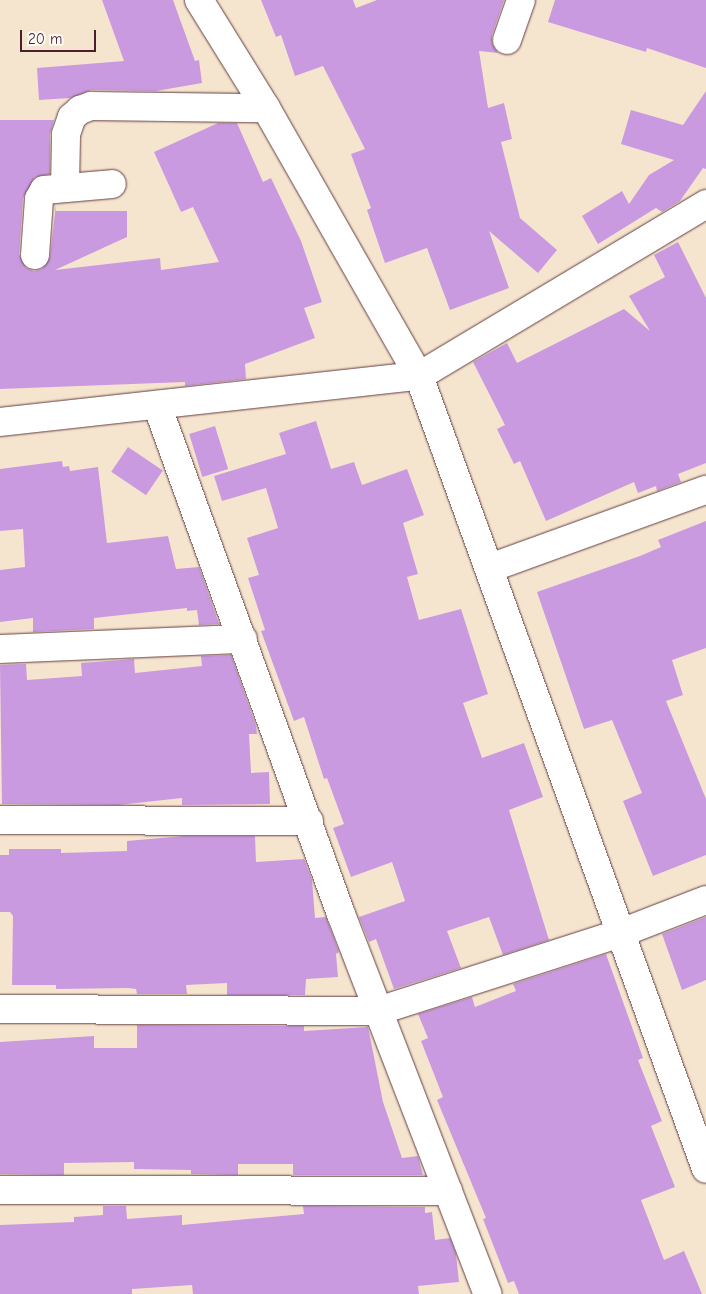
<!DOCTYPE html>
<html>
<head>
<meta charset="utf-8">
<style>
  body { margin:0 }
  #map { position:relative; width:706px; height:1294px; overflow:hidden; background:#f6e5ce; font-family:"Comic Neue",sans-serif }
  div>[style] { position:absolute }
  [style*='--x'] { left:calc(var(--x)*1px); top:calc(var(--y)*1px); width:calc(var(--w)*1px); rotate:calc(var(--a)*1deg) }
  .building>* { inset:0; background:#ca9ae0; transform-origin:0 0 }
  .roads { filter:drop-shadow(0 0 1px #643d43) drop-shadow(0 0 1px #643d43) }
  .minor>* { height:28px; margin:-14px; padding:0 14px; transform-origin:14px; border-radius:14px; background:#fff }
  .major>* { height:28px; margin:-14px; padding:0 14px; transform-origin:14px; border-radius:14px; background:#fff }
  span { translate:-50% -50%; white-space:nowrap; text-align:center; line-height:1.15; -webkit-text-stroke:4.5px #fdfcf7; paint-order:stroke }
  .scale { position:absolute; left:20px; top:30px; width:76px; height:22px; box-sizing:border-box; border:2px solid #4a1f2b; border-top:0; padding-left:6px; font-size:15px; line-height:18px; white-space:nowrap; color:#4a1f2b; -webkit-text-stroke:4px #fdfcf7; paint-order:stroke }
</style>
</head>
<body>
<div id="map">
  <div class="building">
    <div style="clip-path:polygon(102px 0,173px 0,195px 61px,199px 60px,202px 83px,156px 91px,91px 90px,70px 98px,39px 100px,37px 68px,124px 61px)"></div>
    <div style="clip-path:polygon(261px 0,353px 0,356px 8px,377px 0,504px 0,492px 35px,492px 43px,498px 53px,479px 51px,488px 108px,504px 103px,512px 139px,501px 142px,520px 218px,557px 250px,538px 273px,489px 231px,509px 288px,450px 310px,427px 248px,385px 263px,367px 210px,371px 208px,351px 154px,365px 149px,323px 66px,295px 76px,281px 35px,276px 37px)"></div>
    <div style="clip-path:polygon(555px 0,706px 0,706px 68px,647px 48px,646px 52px,548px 22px)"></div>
    <div style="clip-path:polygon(706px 91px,706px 169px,703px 168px,680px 201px,662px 212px,656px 208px,598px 244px,582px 216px,622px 191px,629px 204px,649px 175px,674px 160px,621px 144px,631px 110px,683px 125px)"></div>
    <div style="clip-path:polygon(0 120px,54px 120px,50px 134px,50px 174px,35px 177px,23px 198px,19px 254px,26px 268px,34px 271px,42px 269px,50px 257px,56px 205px,56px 211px,127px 211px,127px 237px,55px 270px,160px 258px,161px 270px,219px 262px,193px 207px,181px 212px,154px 152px,218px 123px,237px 123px,263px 182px,271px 178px,301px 241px,322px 302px,304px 308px,315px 338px,245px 364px,246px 379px,185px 386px,185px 382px,0 389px)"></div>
    <div style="clip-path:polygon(678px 242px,706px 298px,706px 463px,678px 474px,681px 482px,657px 491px,656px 486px,638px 493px,634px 482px,546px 521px,520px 461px,514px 464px,497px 429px,505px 425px,473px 362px,507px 343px,517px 363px,624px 309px,650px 331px,629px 296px,665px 277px,654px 255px)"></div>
    <div style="clip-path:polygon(316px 421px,331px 469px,354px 462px,362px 485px,407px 469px,424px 515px,403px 523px,418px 574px,407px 577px,419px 620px,461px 609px,488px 694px,463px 703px,482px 758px,524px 743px,543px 797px,509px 810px,549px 940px,503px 955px,489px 917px,447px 931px,461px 968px,394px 989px,376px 939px,369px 942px,359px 917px,405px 901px,392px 862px,351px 877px,333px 828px,344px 824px,327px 778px,324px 779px,304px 717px,294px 721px,261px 631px,265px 630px,248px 578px,259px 575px,247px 538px,278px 528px,266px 488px,222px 501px,214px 476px,286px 454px,279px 433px)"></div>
    <div style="left:215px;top:426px;width:45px;height:27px;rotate:73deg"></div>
    <div style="left:128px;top:447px;width:42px;height:30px;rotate:34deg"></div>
    <div style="clip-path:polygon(62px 461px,63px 467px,69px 466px,70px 471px,98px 467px,107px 543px,168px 536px,176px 569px,199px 567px,219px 624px,199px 625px,197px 610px,187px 611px,187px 608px,94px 618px,94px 629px,33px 632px,33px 618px,0 622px,0 570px,25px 567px,23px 529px,0 531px,0 469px)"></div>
    <div style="clip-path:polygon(706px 521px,706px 648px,672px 660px,683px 695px,666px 701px,706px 799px,706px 855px,653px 876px,623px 801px,642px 793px,612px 720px,584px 729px,537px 592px,640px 556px,661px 547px,658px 540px)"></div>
    <div style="clip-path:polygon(231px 655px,256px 726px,257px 734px,249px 734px,251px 773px,269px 772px,270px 804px,182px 805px,182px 798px,118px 805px,2px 804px,0 665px,26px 664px,27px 680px,82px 676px,81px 663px,134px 659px,135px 673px,202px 666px,201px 656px)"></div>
    <div style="clip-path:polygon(184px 836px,255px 836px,256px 862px,304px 859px,312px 880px,315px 918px,326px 917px,339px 952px,336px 954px,338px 977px,306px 979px,305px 995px,227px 995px,227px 983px,186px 985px,187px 994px,137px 994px,136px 989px,128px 988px,56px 989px,56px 985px,12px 985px,13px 916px,10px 912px,0 912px,0 855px,9px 855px,9px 849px,61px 849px,61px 853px,127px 851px,127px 841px)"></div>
    <div style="clip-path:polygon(706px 917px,706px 980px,682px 990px,662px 934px)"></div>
    <div style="clip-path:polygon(606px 954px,643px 1058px,638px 1060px,662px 1121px,651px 1126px,675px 1187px,641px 1200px,664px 1260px,684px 1251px,702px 1294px,519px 1294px,514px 1281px,508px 1283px,483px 1219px,486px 1218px,437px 1100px,443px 1097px,421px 1041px,428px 1038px,418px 1014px,472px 997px,475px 1007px,516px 991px,513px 984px)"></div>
    <div style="clip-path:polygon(137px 1025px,304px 1026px,304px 1031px,368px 1027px,383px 1102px,402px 1158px,418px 1156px,423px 1175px,293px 1175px,293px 1164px,238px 1164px,238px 1175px,191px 1174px,191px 1170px,134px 1169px,134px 1162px,64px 1163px,64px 1175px,0 1174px,0 1042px,94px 1036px,94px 1048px,137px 1048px)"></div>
    <div style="clip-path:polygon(103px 1206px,126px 1206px,127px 1219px,182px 1215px,182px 1225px,304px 1214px,303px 1206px,425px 1207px,425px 1213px,432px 1212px,435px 1240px,450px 1238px,456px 1254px,459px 1282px,418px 1286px,419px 1294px,193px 1294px,192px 1285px,132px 1289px,132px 1294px,0 1294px,0 1225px,74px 1222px,74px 1217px,103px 1215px)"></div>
  </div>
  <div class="roads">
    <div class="minor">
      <div style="--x:507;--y:40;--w:42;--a:-70.7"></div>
      <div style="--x:65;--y:188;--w:54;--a:-88.9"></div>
      <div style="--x:66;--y:134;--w:18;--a:-71"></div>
      <div style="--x:72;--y:117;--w:11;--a:-41"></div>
      <div style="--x:80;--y:110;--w:12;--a:-20"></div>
      <div style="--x:91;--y:106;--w:175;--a:0.7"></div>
      <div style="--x:35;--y:255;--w:56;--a:-85.9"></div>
      <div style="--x:39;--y:199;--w:10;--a:-61"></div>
      <div style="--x:44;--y:190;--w:68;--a:-5"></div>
      <div style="--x:157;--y:405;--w:541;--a:70.13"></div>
      <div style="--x:341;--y:914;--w:407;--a:68.9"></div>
      <div style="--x:0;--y:422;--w:422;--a:-6.3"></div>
      <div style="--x:419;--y:376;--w:335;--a:-30.9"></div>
      <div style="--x:490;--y:568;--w:230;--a:-19.9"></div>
      <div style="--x:0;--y:649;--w:243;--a:-2.4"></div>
      <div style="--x:0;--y:820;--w:309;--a:0.2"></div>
      <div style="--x:0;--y:1009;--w:378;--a:0.3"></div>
      <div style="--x:378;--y:1011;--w:255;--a:-17.8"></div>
      <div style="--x:621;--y:933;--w:91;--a:-21.2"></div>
      <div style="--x:0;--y:1190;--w:448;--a:0.1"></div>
    </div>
    <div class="major">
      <div style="--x:199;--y:0;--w:127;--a:58.2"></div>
      <div style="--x:266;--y:108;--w:309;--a:60.3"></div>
      <div style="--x:419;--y:376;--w:843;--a:70.1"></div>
    </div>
  </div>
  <div class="scale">20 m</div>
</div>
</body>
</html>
